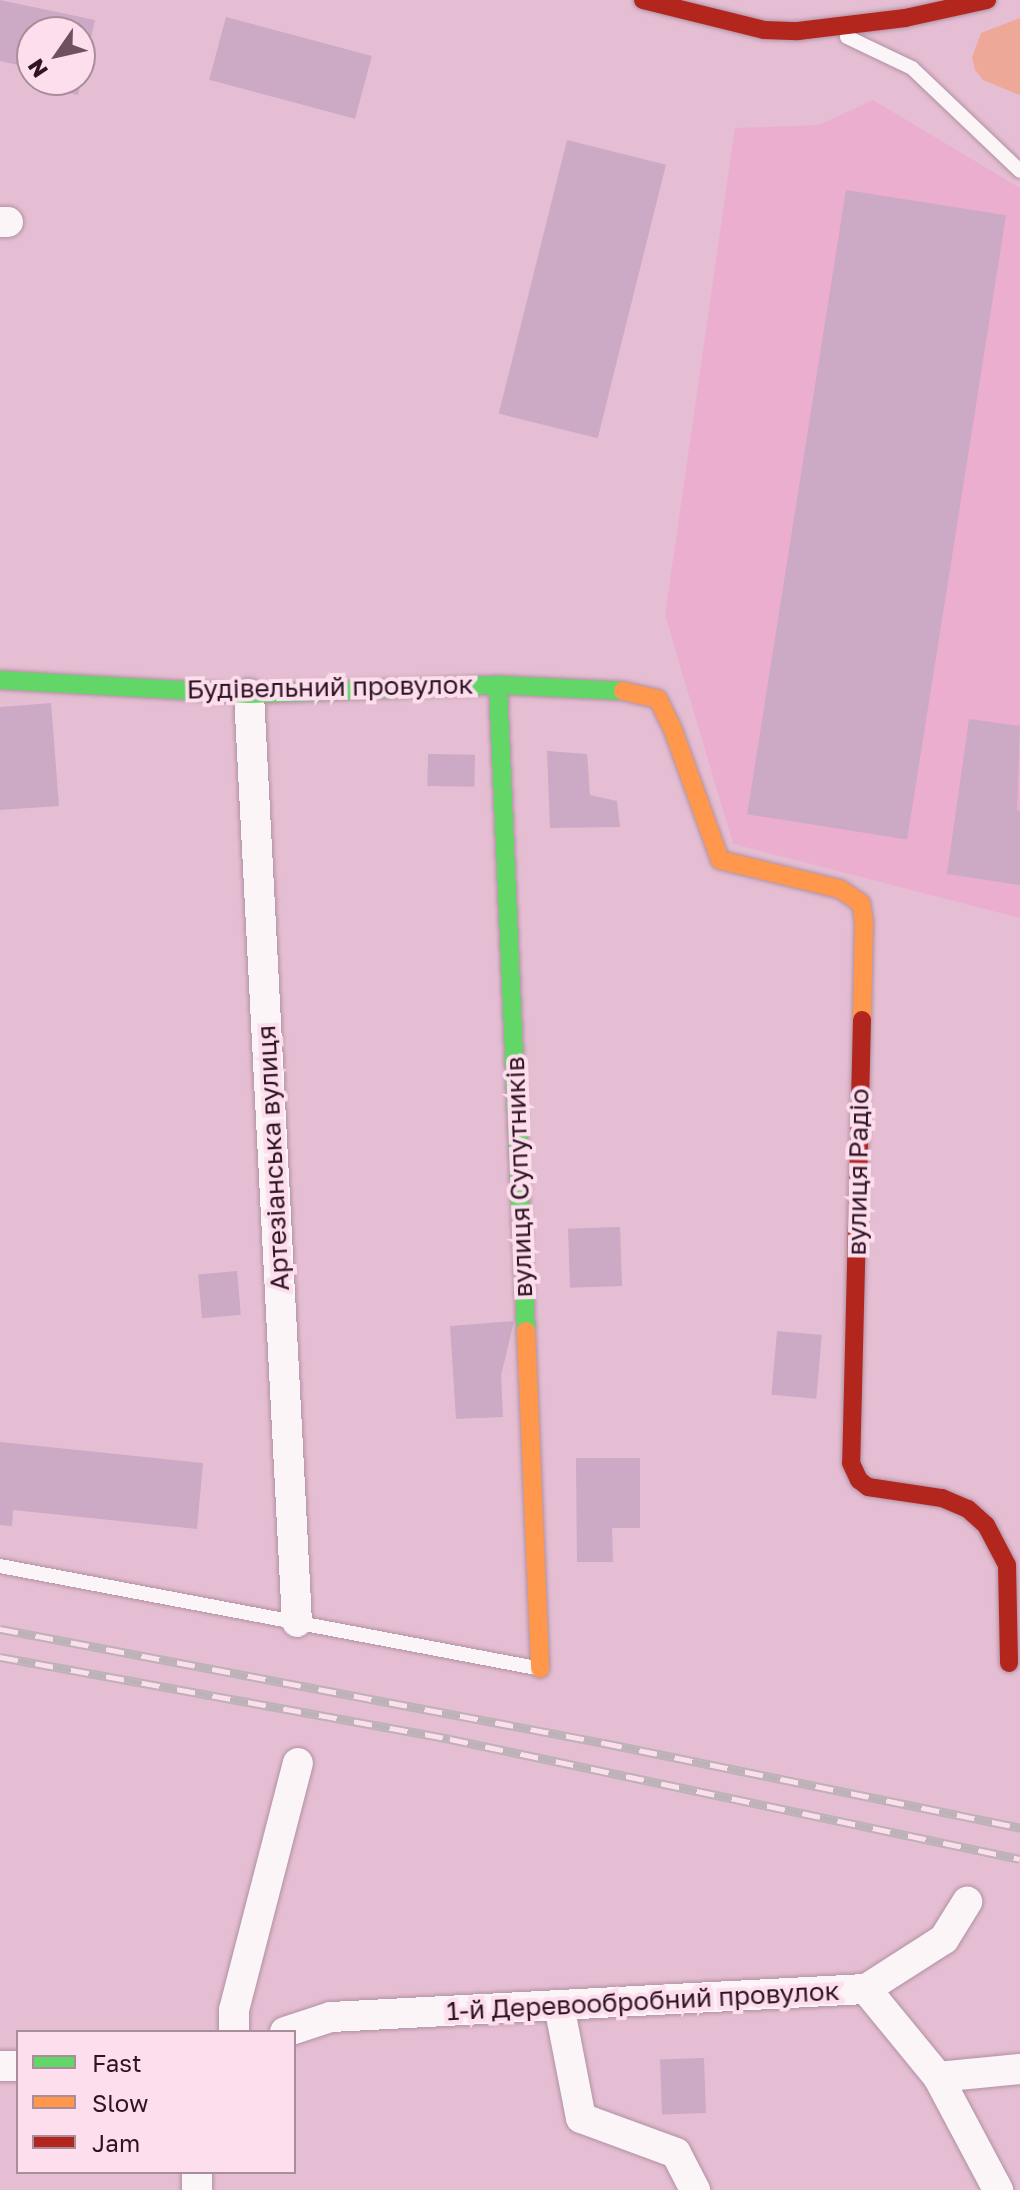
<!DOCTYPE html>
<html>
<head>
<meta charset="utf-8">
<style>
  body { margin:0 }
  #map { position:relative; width:1020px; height:2190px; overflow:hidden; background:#e6bed3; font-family:"Golos Text",sans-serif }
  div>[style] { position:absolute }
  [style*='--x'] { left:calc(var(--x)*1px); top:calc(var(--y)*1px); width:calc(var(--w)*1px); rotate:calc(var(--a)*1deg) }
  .built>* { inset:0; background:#ebaecf }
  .green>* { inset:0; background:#eea898 }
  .building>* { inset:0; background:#cca9c4; transform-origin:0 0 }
  .roads { filter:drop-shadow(0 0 2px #b091a2) drop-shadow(0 0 2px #b091a2) }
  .lane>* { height:14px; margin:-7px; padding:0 7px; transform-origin:7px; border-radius:7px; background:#fbf5f8 }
  .street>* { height:30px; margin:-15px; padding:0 15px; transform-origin:15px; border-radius:15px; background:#fbf5f8 }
  .fast>* { height:18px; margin:-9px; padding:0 9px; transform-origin:9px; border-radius:9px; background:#63d668 }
  .slow>* { height:18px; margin:-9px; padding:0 9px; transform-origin:9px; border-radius:9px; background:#ff974d }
  .jam>* { height:18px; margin:-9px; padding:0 9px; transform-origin:9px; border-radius:9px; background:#b3261e }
  .rail>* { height:9px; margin-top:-4.5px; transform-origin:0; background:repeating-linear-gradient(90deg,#fcdeed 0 18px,#bcb2b7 0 36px); box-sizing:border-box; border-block:2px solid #bcb2b7 }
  span { translate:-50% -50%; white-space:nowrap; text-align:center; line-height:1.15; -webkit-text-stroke:8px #fcdeed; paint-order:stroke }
  .street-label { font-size:26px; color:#2f1423 }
  .legend { position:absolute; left:16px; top:2030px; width:280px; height:144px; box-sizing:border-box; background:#fcdeed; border:2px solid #aa8d9c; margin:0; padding:10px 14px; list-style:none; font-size:24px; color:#2f1423 }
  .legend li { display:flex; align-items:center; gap:16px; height:40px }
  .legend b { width:40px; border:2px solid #aa8d9c }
  .north { position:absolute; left:16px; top:16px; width:80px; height:80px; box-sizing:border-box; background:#fcdeed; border:2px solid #aa8d9c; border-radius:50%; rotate:236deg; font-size:22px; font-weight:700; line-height:32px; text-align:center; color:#2f1423 }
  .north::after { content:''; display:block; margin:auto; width:28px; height:36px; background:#6f5061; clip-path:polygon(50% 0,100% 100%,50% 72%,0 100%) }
</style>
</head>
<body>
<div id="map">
  <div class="built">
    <div style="clip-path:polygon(873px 100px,1020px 188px,1020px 918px,733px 844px,665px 615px,735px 128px,819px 125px)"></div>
  </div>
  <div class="green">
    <div style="clip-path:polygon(1020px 18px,1020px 95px,983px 80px,975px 70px,972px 57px,981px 33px)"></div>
  </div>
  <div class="building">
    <div style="clip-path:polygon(0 0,95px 20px,78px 95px,41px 87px,43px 80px,80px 80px,80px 32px,32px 32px,32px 68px,0 61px)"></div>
    <div style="left:226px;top:17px;width:151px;height:65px;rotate:15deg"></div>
    <div style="left:567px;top:140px;width:102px;height:282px;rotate:14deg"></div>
    <div style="left:846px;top:190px;width:162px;height:632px;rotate:9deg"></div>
    <div style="clip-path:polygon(51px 703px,59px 806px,0 810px,0 707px)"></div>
    <div style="clip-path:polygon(969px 719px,1020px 726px,1017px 811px,1020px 811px,1020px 885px,947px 874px)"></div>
    <div style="clip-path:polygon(547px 751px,587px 754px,590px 795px,617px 801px,620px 827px,550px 828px)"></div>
    <div style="left:428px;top:754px;width:47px;height:32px;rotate:1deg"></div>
    <div style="left:620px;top:1227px;width:59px;height:52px;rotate:88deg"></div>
    <div style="left:237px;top:1271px;width:44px;height:39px;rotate:85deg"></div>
    <div style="clip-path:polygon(514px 1321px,501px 1376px,503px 1417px,456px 1419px,450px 1326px)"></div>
    <div style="left:777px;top:1331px;width:45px;height:64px;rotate:5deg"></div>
    <div style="clip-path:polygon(0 1442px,203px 1463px,197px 1529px,13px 1510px,12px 1526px,0 1525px)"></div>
    <div style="clip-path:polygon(576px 1458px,640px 1458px,640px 1528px,612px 1528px,613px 1562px,577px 1562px)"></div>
    <div style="left:704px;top:2058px;width:55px;height:44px;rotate:88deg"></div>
  </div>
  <div class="roads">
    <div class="lane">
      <div style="--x:847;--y:37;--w:72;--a:25.5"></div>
      <div style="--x:912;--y:68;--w:149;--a:43.6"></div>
      <div style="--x:0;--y:1566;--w:546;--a:10.77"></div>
    </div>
    <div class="street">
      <div style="--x:0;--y:222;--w:8;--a:0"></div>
      <div style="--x:249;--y:694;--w:929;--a:87.04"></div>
      <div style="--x:866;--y:1989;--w:114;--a:50.7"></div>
      <div style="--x:938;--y:2077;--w:128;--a:62"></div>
      <div style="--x:559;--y:2005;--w:115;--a:79"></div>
      <div style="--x:581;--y:2118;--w:101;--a:20.2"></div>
      <div style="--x:676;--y:2153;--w:42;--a:62.8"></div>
      <div style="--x:234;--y:2032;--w:22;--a:-90"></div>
      <div style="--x:234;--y:2010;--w:255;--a:-75.5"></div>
      <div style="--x:285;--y:2032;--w:48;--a:-18.1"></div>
      <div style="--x:331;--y:2017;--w:536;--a:-3"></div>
      <div style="--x:866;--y:1989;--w:93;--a:-32.7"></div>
      <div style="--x:944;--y:1939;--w:44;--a:-58.1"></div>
      <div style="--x:0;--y:2066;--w:18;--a:0"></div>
      <div style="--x:938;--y:2077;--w:82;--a:-5.6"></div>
      <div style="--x:197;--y:2172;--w:18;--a:90"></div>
    </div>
    <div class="fast">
      <div style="--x:0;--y:680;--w:249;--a:3.2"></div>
      <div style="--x:249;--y:694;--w:249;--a:-2.1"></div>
      <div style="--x:498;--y:685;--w:125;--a:2.7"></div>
      <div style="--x:498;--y:685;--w:647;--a:87.52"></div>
    </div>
    <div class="slow">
      <div style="--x:623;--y:691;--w:36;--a:13"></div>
      <div style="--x:658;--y:699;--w:34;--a:64"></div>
      <div style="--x:673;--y:730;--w:138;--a:70.1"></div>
      <div style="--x:720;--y:860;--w:123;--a:13.6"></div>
      <div style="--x:840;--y:889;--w:25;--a:34"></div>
      <div style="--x:861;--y:903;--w:19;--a:81"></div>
      <div style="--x:864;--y:922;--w:98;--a:91.2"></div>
      <div style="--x:526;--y:1331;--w:338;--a:87.6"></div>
    </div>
    <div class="jam">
      <div style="--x:643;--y:0;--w:125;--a:13.9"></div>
      <div style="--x:764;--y:30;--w:34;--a:2"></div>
      <div style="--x:798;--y:31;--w:108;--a:-6.9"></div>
      <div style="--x:905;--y:18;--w:84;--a:-12.4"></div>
      <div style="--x:862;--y:1020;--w:443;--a:91.4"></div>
      <div style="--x:851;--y:1463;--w:19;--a:65"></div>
      <div style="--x:859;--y:1480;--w:11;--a:38"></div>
      <div style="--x:868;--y:1487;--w:75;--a:8.5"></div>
      <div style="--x:942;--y:1498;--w:28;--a:23"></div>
      <div style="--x:968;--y:1509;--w:24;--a:42"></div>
      <div style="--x:986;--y:1525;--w:45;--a:62.3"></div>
      <div style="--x:1007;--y:1565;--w:98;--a:88.8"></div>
    </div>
  </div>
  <div class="rail">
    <div style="--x:0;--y:1629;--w:615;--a:10.69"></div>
    <div style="--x:604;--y:1743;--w:425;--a:11.5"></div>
    <div style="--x:0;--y:1657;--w:457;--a:10.3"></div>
    <div style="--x:450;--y:1739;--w:582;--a:11.89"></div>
  </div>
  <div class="street-label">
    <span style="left:330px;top:687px;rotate:-1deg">Будівельний провулок</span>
    <span style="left:273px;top:1158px;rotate:-93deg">Артезіанська вулиця</span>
    <span style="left:858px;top:1172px;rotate:-89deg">вулиця Радіо</span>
    <span style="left:519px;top:1177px;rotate:-92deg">вулиця Супутників</span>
    <span style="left:643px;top:2001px;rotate:-3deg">1-й Деревообробний провулок</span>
  </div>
  <ul class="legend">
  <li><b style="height:10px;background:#63d668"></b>Fast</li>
  <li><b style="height:10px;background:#ff974d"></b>Slow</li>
  <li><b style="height:10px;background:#b3261e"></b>Jam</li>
  </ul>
  <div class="north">N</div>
</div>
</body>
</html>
